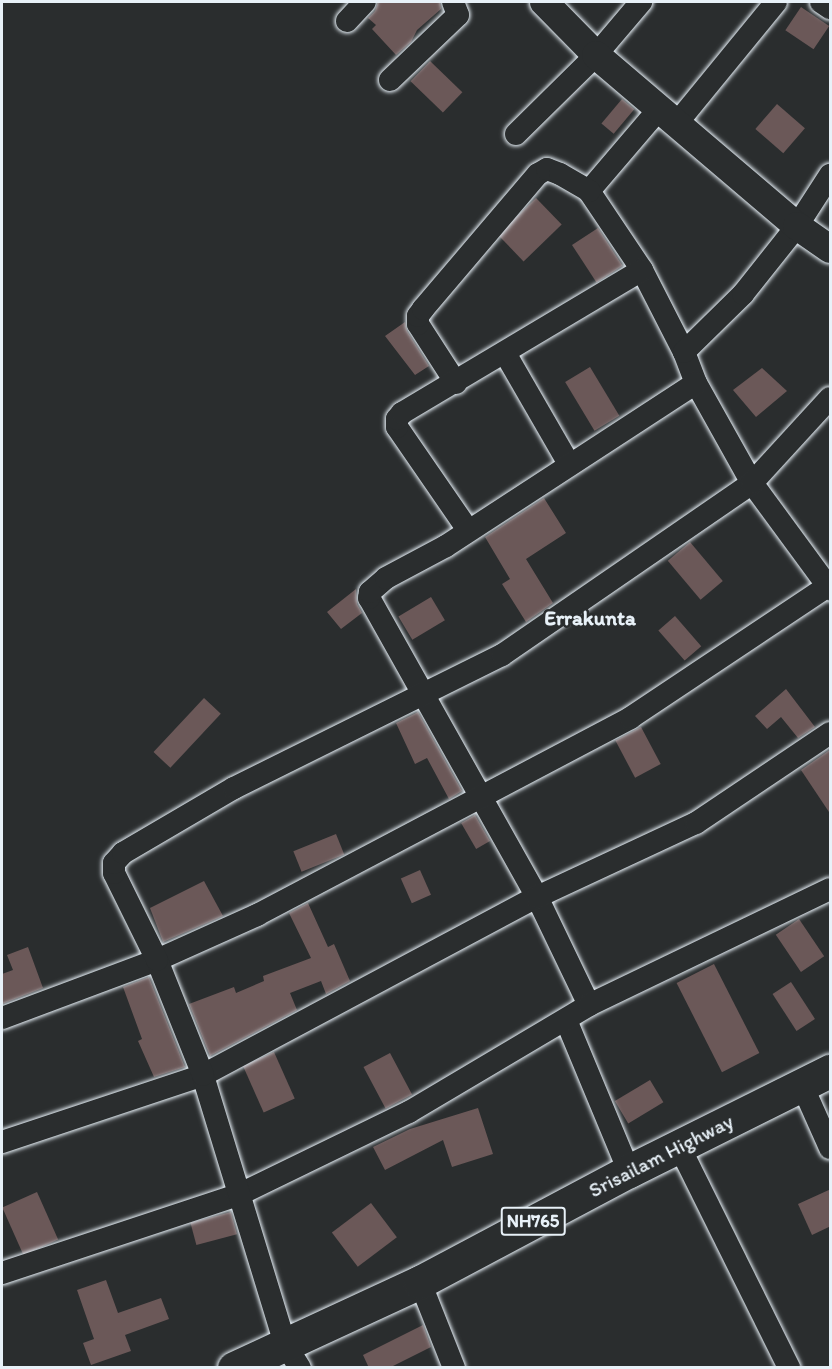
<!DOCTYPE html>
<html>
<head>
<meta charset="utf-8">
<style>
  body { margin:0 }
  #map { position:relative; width:832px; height:1369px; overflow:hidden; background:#2a2d2e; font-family:Itim,sans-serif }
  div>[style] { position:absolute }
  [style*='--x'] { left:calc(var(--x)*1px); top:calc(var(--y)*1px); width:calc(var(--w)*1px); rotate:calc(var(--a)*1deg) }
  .building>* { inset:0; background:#6b5858; transform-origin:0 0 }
  .roads { filter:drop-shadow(0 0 2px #e8f1f8) drop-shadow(0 0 2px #e8f1f8) }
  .minor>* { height:22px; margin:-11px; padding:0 11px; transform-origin:11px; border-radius:11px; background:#2a2d2e }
  .tertiary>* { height:28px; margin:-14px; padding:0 14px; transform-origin:14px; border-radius:14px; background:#2a2d2e }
  .trunk>* { height:33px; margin:-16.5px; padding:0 16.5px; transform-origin:16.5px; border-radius:16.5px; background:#2a2d2e }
  span { translate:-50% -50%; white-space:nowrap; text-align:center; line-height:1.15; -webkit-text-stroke:5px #2a2d2e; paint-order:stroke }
  .shield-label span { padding:2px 4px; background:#2a2d2e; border:2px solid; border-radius:4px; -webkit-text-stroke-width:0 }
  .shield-label { font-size:18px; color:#e8f1f8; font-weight:700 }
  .street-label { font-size:20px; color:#e8f1f8 }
  .neighbourhood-label { font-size:21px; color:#e8f1f8; font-weight:700 }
  .frame { position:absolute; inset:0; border:3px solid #e8f1f8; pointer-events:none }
</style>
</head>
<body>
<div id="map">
  <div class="building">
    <div style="clip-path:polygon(378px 2px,440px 2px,441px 9px,417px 30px,411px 42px,396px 55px,372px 29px,376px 25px,368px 18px,375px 11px)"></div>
    <div style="left:801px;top:7px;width:34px;height:28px;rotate:34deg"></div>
    <div style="left:430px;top:61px;width:45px;height:28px;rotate:44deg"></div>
    <div style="left:622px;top:99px;width:16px;height:32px;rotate:40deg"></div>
    <div style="left:777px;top:104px;width:37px;height:33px;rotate:41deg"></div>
    <div style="left:536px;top:198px;width:37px;height:53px;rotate:46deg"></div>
    <div style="left:598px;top:228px;width:45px;height:31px;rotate:57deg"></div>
    <div style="clip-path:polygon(405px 322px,407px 331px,429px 366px,415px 375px,385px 336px)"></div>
    <div style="left:590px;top:367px;width:57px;height:29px;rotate:59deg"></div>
    <div style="clip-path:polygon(762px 368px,787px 391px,756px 417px,733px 390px)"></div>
    <div style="clip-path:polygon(544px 498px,566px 533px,526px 559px,553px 603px,526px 622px,502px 584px,510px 579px,485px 537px)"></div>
    <div style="left:690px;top:542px;width:51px;height:29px;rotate:50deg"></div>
    <div style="clip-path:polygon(356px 589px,357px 604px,362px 613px,341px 629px,327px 612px)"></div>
    <div style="left:431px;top:597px;width:27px;height:38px;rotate:59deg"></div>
    <div style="left:675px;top:616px;width:40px;height:22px;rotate:49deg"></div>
    <div style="clip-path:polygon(786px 689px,815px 727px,798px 738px,781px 717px,767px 729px,755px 716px)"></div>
    <div style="left:204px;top:698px;width:23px;height:74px;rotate:43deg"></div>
    <div style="clip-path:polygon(418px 712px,462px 791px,449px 799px,427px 758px,415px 764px,396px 723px)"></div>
    <div style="left:641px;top:727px;width:42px;height:29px;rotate:62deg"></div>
    <div style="clip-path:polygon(831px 749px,831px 815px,801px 770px)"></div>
    <div style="left:475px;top:815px;width:30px;height:16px;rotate:60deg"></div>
    <div style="left:336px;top:834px;width:22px;height:46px;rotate:68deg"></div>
    <div style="left:420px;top:870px;width:27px;height:21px;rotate:66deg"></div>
    <div style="clip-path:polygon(204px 881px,223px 916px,163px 942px,150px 908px)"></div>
    <div style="clip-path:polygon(308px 903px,328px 947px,334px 944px,350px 981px,326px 994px,321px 981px,290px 993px,297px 1010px,210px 1056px,189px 1004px,234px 987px,236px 993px,264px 981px,263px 976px,311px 958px,289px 913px)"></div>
    <div style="left:799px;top:919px;width:45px;height:28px;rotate:56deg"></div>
    <div style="clip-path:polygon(28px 947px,43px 988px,2px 1004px,2px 974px,13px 970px,7px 955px)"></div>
    <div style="left:714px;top:964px;width:100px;height:42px;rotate:63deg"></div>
    <div style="clip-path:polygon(149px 977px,185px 1067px,154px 1077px,138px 1041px,142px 1039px,123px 987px)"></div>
    <div style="left:791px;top:982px;width:44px;height:22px;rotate:57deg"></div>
    <div style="left:274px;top:1052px;width:51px;height:34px;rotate:66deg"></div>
    <div style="left:390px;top:1053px;width:47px;height:30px;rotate:62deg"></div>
    <div style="left:650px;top:1080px;width:26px;height:41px;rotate:59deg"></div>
    <div style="clip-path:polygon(478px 1108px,493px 1154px,452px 1167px,443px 1140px,385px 1170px,373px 1147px,410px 1129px)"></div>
    <div style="clip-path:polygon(831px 1189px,831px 1226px,812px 1235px,798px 1204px)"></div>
    <div style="left:37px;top:1192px;width:52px;height:38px;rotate:66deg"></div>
    <div style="left:371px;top:1203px;width:43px;height:49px;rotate:53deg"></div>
    <div style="left:231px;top:1212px;width:23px;height:42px;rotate:75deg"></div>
    <div style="clip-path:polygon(106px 1280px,118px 1313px,161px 1298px,169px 1319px,125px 1335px,131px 1351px,91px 1365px,83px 1343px,94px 1339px,77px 1290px)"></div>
    <div style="clip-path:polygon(423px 1325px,431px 1347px,389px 1368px,369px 1368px,363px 1355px)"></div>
  </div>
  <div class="roads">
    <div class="minor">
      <div style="--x:821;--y:2;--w:11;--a:34"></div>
      <div style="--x:347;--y:21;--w:26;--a:-47"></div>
      <div style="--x:390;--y:80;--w:94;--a:-43.7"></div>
      <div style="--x:458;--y:15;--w:14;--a:-111"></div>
      <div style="--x:659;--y:109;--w:108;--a:130.5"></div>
      <div style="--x:589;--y:191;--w:95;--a:56.1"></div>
      <div style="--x:642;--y:270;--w:92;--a:62.9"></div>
      <div style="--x:684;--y:352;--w:33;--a:69"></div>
      <div style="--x:696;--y:383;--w:115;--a:60.8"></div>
      <div style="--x:752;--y:483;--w:132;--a:53.7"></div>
      <div style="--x:677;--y:123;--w:156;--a:-50.7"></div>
      <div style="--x:516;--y:134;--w:112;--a:-44.6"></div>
      <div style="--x:596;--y:55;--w:70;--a:-49.7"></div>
      <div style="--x:684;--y:352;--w:83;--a:-44.5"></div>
      <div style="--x:743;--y:294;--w:87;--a:-51.5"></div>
      <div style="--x:797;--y:226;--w:61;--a:-57.1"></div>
      <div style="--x:505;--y:353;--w:128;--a:60"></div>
      <div style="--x:456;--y:383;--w:70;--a:-122.8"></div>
      <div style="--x:418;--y:324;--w:8;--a:-90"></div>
      <div style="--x:418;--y:316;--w:9;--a:-54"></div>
      <div style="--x:423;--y:309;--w:177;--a:-49.6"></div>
      <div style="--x:538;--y:174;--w:10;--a:-29"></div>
      <div style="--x:547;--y:169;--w:14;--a:21"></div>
      <div style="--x:560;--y:174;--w:34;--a:30"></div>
      <div style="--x:468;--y:530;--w:125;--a:-124.6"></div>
      <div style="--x:397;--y:427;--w:8;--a:-90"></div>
      <div style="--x:397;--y:419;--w:8;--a:-50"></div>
      <div style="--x:402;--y:413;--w:279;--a:-30.8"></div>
      <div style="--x:589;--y:1005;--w:120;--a:-115.7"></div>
      <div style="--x:537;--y:897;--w:343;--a:-119.3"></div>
      <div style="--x:369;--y:598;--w:6;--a:-81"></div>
      <div style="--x:370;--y:592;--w:21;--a:-41"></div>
      <div style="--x:386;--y:578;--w:68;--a:-28.1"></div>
      <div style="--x:446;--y:546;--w:298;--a:-33.1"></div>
      <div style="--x:2;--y:1018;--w:165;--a:-20.5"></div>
      <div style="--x:157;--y:960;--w:110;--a:-24.2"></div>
      <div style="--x:257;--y:915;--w:422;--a:-27.8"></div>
      <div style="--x:630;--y:718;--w:238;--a:-33.7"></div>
      <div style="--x:566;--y:1020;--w:164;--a:67.4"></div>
      <div style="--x:802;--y:1085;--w:69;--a:66"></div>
      <div style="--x:2;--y:1142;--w:212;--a:-18.4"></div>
      <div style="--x:203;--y:1075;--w:378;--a:-28.1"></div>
      <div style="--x:537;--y:897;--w:175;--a:-25"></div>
      <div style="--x:696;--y:823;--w:161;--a:-33.9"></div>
      <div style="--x:679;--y:1146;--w:248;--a:63.6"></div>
      <div style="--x:2;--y:1273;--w:249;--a:-18.3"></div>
      <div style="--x:238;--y:1195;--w:190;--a:-25.9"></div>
      <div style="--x:409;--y:1112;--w:209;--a:-30.7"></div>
      <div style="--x:589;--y:1005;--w:267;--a:-25.7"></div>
      <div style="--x:420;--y:1282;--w:92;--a:68.4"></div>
      <div style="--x:300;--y:1368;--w:28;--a:-122"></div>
      <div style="--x:285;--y:1344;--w:281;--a:-107"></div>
      <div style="--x:203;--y:1075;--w:124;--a:-111.8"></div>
      <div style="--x:157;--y:960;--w:97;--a:-116.3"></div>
      <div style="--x:114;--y:873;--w:10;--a:-90"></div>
      <div style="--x:114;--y:863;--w:13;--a:-48"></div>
      <div style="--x:123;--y:853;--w:129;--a:-30.4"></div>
      <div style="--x:234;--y:788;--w:299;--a:-26.4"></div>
      <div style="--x:502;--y:655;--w:303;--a:-34.5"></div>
      <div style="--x:752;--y:483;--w:115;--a:-47.5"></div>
    </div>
    <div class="tertiary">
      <div style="--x:544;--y:2;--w:74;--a:45.5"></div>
      <div style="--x:596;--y:55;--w:264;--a:40.4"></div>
      <div style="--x:797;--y:226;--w:40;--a:34.9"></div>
    </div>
    <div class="trunk">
      <div style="--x:234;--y:1368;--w:205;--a:-24.8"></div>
      <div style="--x:420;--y:1282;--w:237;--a:-28"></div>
      <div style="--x:629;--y:1171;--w:225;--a:-26.5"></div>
    </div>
  </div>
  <div class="shield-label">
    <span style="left:533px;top:1221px">NH765</span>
  </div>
  <div class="street-label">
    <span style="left:661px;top:1156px;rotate:-27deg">Srisailam Highway</span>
  </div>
  <div class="neighbourhood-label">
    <span style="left:590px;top:618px">Errakunta</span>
  </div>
  <div class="frame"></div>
</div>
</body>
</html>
